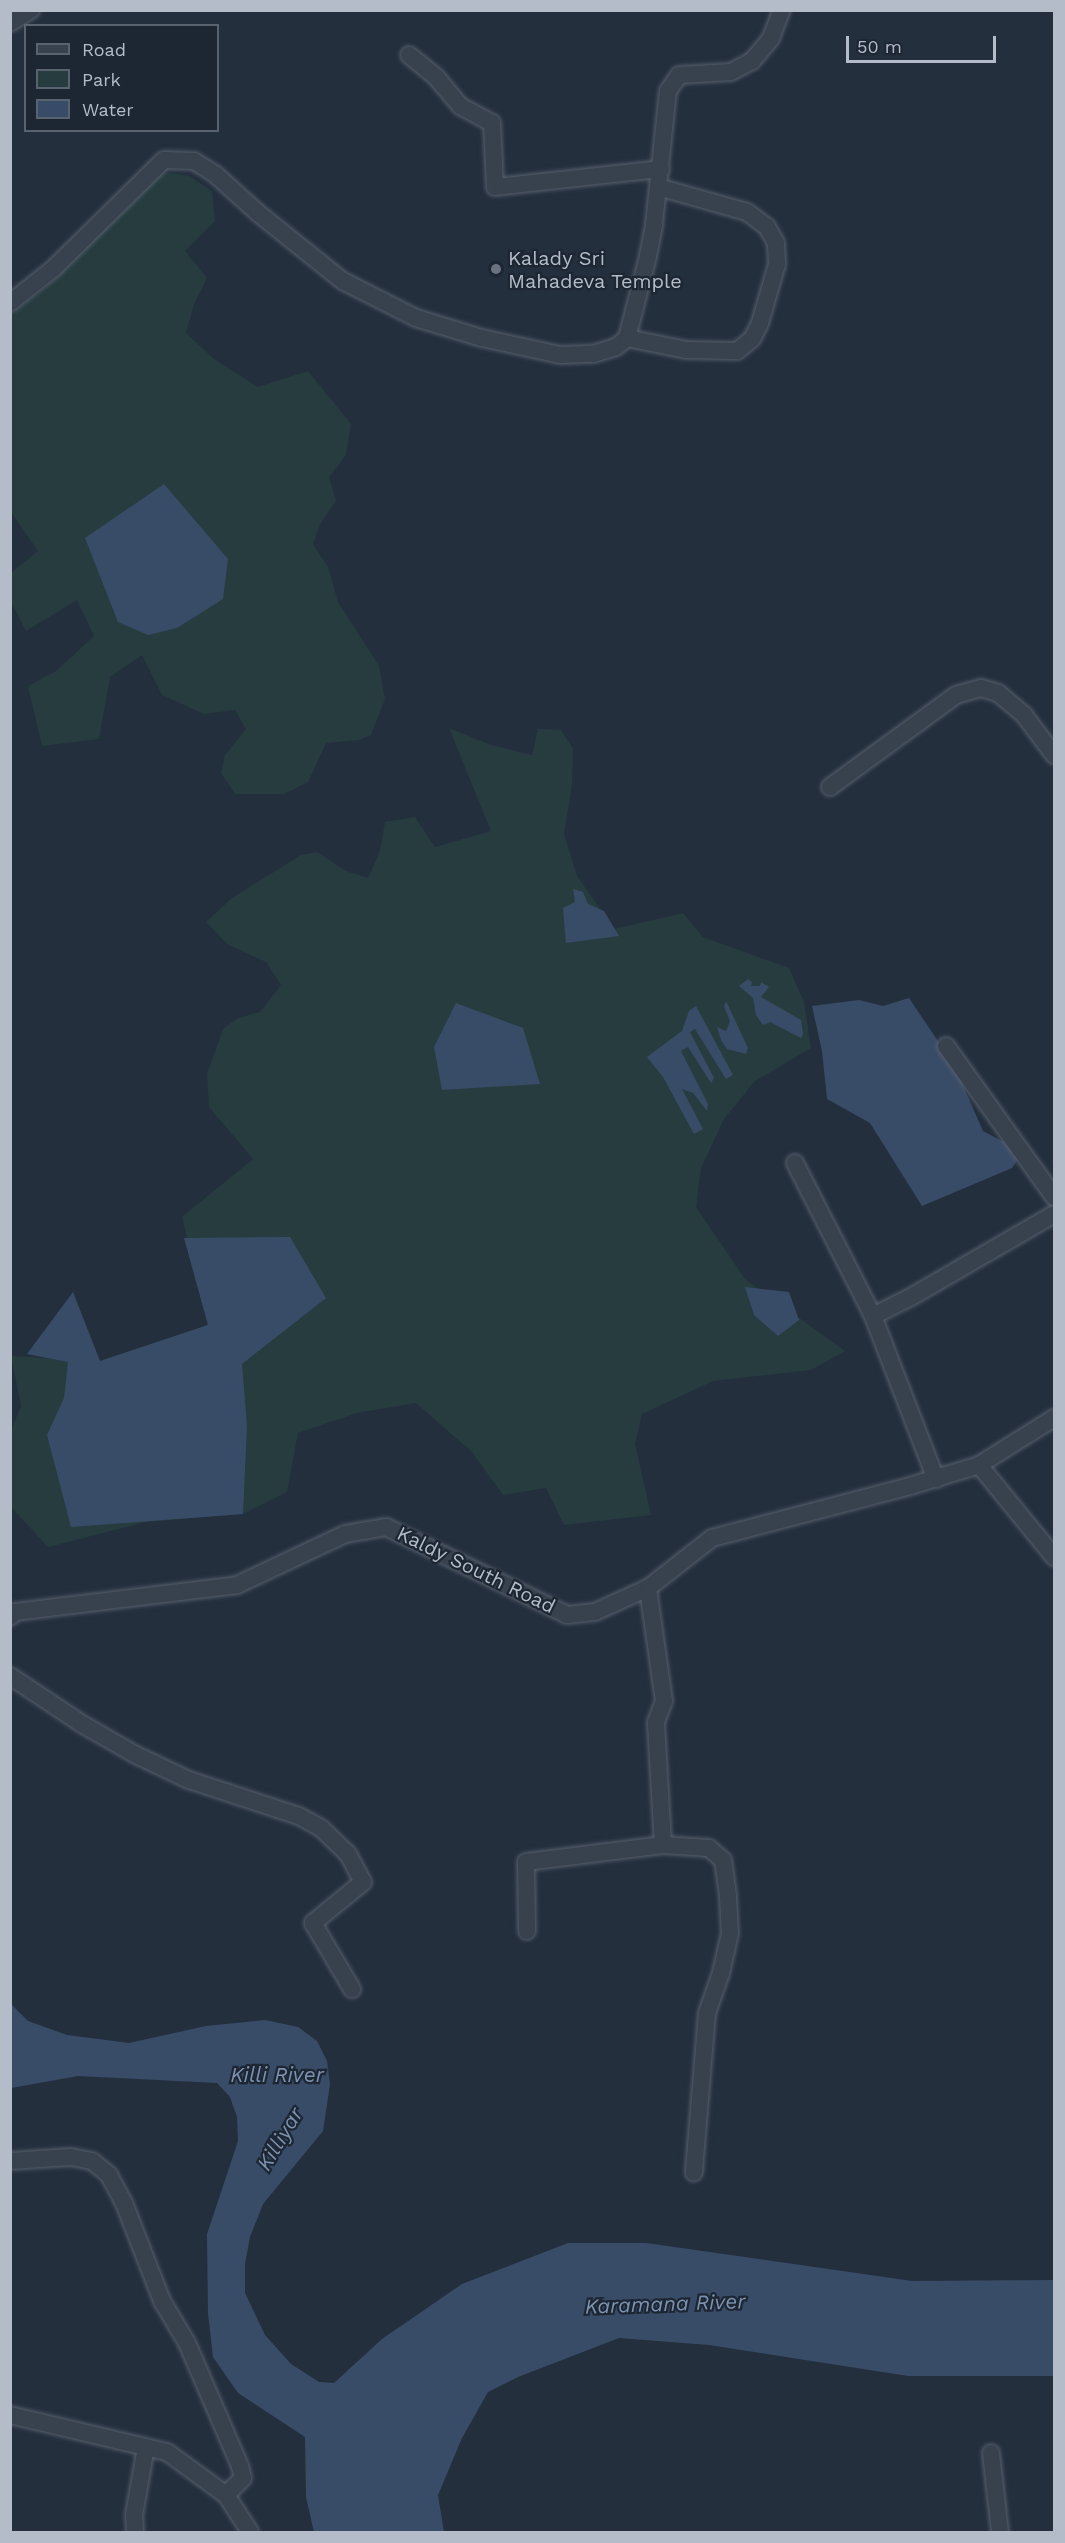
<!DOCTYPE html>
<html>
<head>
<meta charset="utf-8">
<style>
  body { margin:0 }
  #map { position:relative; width:1065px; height:2543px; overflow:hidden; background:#242f3e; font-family:"Work Sans",sans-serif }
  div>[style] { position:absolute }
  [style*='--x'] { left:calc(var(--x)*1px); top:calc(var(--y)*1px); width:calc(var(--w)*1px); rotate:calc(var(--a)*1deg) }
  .green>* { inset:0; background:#263c3f }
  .water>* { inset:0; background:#394c67 }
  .roads { filter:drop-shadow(0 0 2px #565f6c) drop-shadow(0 0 2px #565f6c) }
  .minor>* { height:16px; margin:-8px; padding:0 8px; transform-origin:8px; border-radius:8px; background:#38414e }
  .dots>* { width:16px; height:16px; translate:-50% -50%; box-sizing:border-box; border:3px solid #1d2633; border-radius:50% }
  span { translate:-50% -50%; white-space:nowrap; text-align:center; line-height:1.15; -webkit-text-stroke:4.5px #1d2633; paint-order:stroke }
  .poi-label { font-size:20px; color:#b4bcc9 }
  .left { translate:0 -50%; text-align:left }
  .street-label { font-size:20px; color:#b4bcc9 }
  .water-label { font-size:21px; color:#7c92b1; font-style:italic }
  .frame { position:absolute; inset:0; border:12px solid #b4bcc9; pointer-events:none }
  .legend { position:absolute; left:24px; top:24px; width:195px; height:108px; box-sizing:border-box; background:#1d2633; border:2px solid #59626f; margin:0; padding:8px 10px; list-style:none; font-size:18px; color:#b4bcc9 }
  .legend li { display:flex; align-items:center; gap:12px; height:30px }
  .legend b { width:30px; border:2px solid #59626f }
  .scale { position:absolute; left:846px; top:36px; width:150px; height:27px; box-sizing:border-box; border:3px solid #b4bcc9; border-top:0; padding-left:8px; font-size:18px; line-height:21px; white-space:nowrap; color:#b4bcc9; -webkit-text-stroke:4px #1d2633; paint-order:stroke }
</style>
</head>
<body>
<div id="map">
  <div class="green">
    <div style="clip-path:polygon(163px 172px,190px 176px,212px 191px,215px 221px,185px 251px,207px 278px,194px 304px,186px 333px,214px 359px,258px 387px,308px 371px,351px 424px,346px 455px,329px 477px,336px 501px,320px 524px,313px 544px,328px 567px,338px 602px,379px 666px,385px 699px,371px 735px,359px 740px,326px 743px,308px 782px,284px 794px,235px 794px,221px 773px,225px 755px,246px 729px,235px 710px,204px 714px,162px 695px,142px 655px,110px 677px,99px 739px,42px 746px,28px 686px,56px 671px,94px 636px,77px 600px,26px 631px,11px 602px,11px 573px,38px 551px,11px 512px,11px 314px,42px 291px)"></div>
    <div style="clip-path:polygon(449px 728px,491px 745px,532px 755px,538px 729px,561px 730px,573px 749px,572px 785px,564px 834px,577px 876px,614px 929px,683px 913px,703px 937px,789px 968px,804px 1002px,811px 1048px,755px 1081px,724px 1119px,701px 1168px,696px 1207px,745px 1279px,845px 1351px,811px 1370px,713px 1381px,642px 1414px,635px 1444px,651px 1515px,564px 1525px,546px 1488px,503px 1495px,472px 1452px,416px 1403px,357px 1413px,298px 1433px,287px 1492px,243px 1514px,146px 1522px,48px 1547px,11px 1507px,10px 1433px,21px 1406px,11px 1356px,100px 1361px,208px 1325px,182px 1217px,253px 1159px,209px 1107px,207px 1074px,223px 1029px,238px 1018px,260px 1012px,281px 985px,266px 962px,227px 944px,206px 922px,232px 898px,301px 855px,317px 852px,346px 871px,368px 878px,380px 851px,385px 822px,415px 817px,435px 847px,491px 831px)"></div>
  </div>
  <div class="water">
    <div style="clip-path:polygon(164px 484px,228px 559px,223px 599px,177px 628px,148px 635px,118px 622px,85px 538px)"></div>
    <div style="clip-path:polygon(573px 889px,583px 892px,588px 904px,604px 911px,619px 936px,566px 943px,563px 908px,575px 902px)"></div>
    <div style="clip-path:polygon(748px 979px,752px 982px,751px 986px,760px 986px,761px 982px,769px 987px,761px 997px,801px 1020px,803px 1034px,801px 1038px,770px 1022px,763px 1025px,756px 1015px,753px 998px,739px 986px)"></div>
    <div style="clip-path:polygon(909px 998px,954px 1065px,983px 1131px,1023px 1152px,1012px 1168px,922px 1206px,870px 1123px,827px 1099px,822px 1051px,812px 1006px,859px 1000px,883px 1006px)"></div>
    <div style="clip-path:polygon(726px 1001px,748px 1048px,746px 1054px,727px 1049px,721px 1040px,717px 1027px,726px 1031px,730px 1021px,724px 1006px)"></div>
    <div style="clip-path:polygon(456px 1003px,523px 1028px,540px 1084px,442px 1090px,434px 1047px)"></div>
    <div style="clip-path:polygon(696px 1006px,733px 1075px,726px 1079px,695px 1029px,690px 1032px,714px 1078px,711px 1083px,688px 1047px,681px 1051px,708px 1104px,707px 1111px,693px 1093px,682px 1089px,703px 1129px,694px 1134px,663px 1077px,647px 1057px,682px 1031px,689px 1011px)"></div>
    <div style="clip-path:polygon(290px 1237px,326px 1298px,242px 1364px,247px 1426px,243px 1514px,71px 1527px,47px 1435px,64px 1398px,68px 1362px,27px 1354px,73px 1292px,100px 1361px,208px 1325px,184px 1238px)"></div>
    <div style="clip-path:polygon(745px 1287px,789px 1292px,799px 1320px,778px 1336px,754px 1315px)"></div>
    <div style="clip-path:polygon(11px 2004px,28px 2021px,67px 2035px,129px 2043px,206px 2026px,265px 2020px,298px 2027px,317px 2041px,327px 2061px,330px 2084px,323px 2131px,263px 2204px,250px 2237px,245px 2264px,245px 2293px,265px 2335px,291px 2364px,319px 2382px,334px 2383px,382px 2339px,462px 2284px,568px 2243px,646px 2243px,912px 2281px,1054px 2280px,1054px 2376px,908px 2376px,709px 2345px,619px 2338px,518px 2377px,488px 2392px,462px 2438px,438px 2495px,444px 2532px,314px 2532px,306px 2497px,305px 2437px,238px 2393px,213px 2357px,208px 2313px,207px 2234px,238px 2141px,237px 2117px,230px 2097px,217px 2083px,78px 2076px,11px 2088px)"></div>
  </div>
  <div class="roads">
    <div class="minor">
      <div style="--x:10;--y:23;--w:25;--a:-32"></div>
      <div style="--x:409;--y:55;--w:35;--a:39"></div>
      <div style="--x:436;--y:77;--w:38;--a:50"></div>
      <div style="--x:460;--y:106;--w:36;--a:28"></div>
      <div style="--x:492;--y:123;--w:64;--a:87.3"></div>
      <div style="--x:495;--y:187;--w:167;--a:-6.2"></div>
      <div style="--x:10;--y:303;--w:56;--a:-38.5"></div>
      <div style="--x:54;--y:268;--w:154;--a:-44.5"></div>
      <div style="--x:164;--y:160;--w:30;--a:2"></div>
      <div style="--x:194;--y:161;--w:26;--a:32"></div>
      <div style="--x:216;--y:175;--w:57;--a:42.1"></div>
      <div style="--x:258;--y:213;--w:109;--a:38.7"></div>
      <div style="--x:343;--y:281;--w:82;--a:26.9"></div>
      <div style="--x:416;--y:318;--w:69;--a:16.9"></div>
      <div style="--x:482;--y:338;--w:80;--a:12.3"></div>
      <div style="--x:560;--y:355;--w:33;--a:-2"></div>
      <div style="--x:593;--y:354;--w:24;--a:-17"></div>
      <div style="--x:616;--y:347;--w:14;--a:-39"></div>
      <div style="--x:627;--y:338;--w:85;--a:-75.6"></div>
      <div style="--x:648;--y:256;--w:33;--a:-79"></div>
      <div style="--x:654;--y:224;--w:134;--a:-84"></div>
      <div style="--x:668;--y:91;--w:19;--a:-55"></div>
      <div style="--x:679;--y:75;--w:52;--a:-3.3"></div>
      <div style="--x:731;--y:72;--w:24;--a:-28"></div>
      <div style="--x:752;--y:61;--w:30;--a:-50"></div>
      <div style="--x:771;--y:38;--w:30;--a:-69"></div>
      <div style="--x:627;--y:338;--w:60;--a:11.5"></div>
      <div style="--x:686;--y:350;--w:51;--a:1.1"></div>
      <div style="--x:737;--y:351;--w:19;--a:-39"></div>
      <div style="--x:752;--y:339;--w:18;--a:-63"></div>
      <div style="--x:760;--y:323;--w:61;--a:-73.9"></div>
      <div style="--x:777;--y:264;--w:21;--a:-93"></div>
      <div style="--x:776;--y:243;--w:18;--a:-119"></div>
      <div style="--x:767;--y:227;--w:25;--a:-143"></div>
      <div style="--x:747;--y:212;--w:92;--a:-164.3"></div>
      <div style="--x:830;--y:787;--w:156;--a:-36.1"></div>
      <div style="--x:956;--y:695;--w:26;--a:-16"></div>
      <div style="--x:981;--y:688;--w:18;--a:16"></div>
      <div style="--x:998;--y:693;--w:34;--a:40"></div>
      <div style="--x:1024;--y:715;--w:50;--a:53.1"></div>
      <div style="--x:946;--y:1046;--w:186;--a:54.4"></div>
      <div style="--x:795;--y:1163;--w:172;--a:63"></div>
      <div style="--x:873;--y:1316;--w:175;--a:68.9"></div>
      <div style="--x:873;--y:1316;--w:42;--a:-26.6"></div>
      <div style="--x:911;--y:1297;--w:165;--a:-30.1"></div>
      <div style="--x:979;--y:1465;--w:119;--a:50.8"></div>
      <div style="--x:10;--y:1617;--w:7;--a:-45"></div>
      <div style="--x:15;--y:1612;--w:224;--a:-6.9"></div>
      <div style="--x:237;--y:1585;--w:119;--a:-25.3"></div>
      <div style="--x:345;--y:1534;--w:42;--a:-9.7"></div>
      <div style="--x:386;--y:1527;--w:201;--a:25.9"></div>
      <div style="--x:567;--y:1615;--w:28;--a:-6"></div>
      <div style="--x:595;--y:1612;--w:58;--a:-24.4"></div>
      <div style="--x:648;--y:1588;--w:81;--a:-38"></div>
      <div style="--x:712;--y:1538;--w:205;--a:-14.7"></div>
      <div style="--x:910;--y:1486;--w:72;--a:-16.9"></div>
      <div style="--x:979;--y:1465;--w:89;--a:-32.1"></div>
      <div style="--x:10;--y:1676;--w:87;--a:33.7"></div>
      <div style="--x:82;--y:1724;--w:62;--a:29.9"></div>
      <div style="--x:136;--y:1755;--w:59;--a:25.3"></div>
      <div style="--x:189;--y:1780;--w:116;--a:18.1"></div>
      <div style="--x:299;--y:1816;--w:26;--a:29"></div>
      <div style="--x:322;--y:1829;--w:36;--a:44"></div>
      <div style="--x:348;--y:1854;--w:32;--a:62"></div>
      <div style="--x:363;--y:1882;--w:65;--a:140.6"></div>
      <div style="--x:313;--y:1923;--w:77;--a:59.4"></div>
      <div style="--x:663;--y:1845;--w:46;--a:3.7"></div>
      <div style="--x:709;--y:1848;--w:18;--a:41"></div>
      <div style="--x:723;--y:1860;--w:37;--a:82"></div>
      <div style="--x:728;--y:1897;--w:36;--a:87"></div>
      <div style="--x:730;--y:1933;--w:41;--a:102.7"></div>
      <div style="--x:721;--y:1973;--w:42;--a:109.3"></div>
      <div style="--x:707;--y:2013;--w:160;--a:94.7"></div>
      <div style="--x:527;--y:1931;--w:69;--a:-90.8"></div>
      <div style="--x:526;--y:1862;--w:138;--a:-7.1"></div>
      <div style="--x:663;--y:1845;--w:123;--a:-93.3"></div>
      <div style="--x:656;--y:1722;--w:22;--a:-69"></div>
      <div style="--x:664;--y:1701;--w:114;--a:-98.1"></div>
      <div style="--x:10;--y:2161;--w:61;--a:-3.8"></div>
      <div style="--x:71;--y:2157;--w:21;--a:11"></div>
      <div style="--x:92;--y:2161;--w:22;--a:39"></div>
      <div style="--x:109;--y:2175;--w:32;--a:62"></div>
      <div style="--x:124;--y:2203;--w:105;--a:68.8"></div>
      <div style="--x:162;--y:2301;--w:49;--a:59.2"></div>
      <div style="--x:187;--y:2343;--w:134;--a:66.7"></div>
      <div style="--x:240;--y:2466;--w:12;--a:76"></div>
      <div style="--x:243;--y:2478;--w:24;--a:135"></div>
      <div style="--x:226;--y:2495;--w:44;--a:57"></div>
      <div style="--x:10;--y:2415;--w:161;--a:13.3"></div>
      <div style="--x:167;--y:2452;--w:73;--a:36.1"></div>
      <div style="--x:991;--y:2453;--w:80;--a:83.5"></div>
      <div style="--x:135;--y:2532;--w:17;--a:-93"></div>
      <div style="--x:134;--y:2515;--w:69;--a:-80"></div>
    </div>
  </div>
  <div class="dots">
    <div style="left:496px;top:269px;background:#6b7280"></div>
  </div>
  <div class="poi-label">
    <span class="left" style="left:508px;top:270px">Kalady Sri<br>Mahadeva Temple</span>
  </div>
  <div class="street-label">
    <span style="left:476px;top:1570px;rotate:26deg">Kaldy South Road</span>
  </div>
  <div class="water-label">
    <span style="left:277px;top:2075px">Killi River</span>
    <span style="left:280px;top:2139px;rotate:-59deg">Killiyar</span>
    <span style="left:665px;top:2304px;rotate:-2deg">Karamana River</span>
  </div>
  <div class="frame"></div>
  <ul class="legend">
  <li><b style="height:8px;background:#38414e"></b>Road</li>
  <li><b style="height:16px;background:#263c3f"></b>Park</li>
  <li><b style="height:16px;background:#394c67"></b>Water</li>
  </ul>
  <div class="scale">50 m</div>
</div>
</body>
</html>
